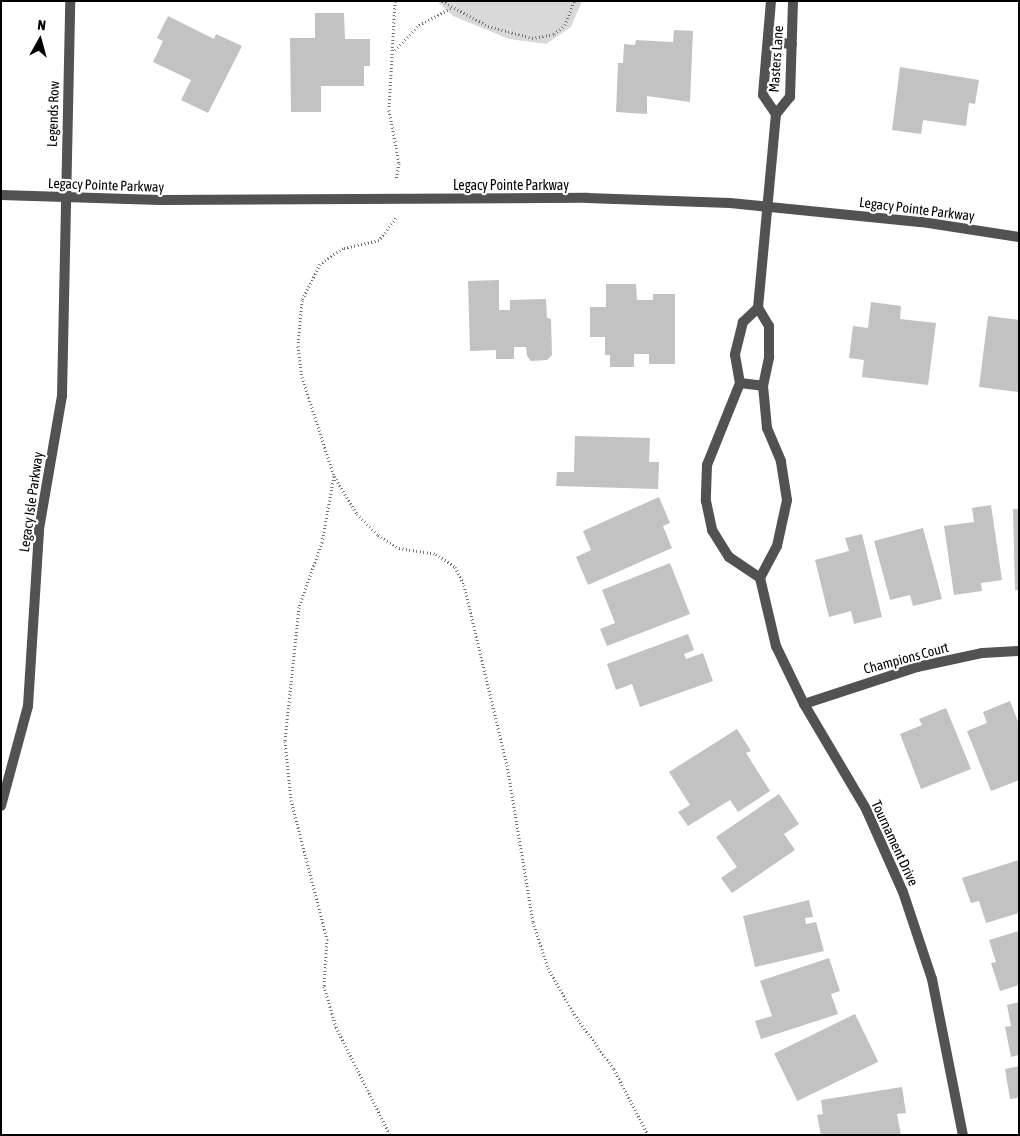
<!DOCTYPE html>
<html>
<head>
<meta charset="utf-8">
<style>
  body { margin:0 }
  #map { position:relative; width:1020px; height:1136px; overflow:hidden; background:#fff; font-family:"Asap Condensed",sans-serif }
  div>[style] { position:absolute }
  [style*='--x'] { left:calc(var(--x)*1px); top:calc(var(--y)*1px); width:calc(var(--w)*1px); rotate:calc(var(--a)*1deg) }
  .green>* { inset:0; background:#d9d9d9 }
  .building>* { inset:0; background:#c2c2c2; transform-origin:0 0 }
  .path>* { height:3px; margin-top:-1.5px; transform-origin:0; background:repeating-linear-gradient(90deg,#747474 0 1px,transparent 0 3.5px) }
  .minor>* { height:10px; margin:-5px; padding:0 5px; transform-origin:5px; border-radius:5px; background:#525252 }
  span { translate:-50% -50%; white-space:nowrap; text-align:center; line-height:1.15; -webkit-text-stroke:4.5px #fff; paint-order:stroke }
  .street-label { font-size:14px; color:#000 }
  .frame { position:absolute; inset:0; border:2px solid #000; pointer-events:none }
  .north { position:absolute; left:15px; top:15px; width:50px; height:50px; -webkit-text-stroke:4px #fff; paint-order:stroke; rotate:7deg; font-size:14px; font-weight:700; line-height:20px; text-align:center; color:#000 }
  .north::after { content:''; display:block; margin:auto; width:18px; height:22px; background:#000; clip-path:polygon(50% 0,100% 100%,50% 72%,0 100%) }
</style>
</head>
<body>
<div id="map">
  <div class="green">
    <div style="clip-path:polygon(437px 1px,582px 1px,571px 27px,546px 44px,509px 39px,453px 16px)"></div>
  </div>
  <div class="building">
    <div style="clip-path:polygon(315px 13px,344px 13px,345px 39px,370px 39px,370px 66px,364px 66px,364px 86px,321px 86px,321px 112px,291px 112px,290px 38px,315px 38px)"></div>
    <div style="clip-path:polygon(168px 16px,214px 39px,216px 34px,242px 46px,208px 113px,181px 100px,191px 80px,153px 62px,163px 41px,157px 38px)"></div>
    <div style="clip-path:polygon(674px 30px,693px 31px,690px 102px,647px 96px,647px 114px,616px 112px,618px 63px,623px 63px,624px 44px,635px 45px,636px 40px,673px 42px)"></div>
    <div style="clip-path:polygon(900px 67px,979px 80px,975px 104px,969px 103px,966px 126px,923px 120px,921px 134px,892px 130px)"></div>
    <div style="clip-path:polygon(499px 280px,499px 310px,510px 310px,510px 300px,546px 299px,547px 318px,551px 319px,552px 355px,547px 360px,531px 361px,527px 356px,526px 347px,514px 347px,514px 359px,496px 359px,496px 350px,470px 351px,468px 281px)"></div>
    <div style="clip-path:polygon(606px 284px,636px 284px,637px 300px,653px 300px,653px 294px,675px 294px,675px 364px,649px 364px,649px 354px,634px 354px,634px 367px,610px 367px,610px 355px,605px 355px,605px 337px,590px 337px,590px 307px,606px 307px)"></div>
    <div style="clip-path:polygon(871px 302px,901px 306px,900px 319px,936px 323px,928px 385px,862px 377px,864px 360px,849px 358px,853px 326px,868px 328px)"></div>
    <div style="clip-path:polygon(988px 316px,1019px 320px,1019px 392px,979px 387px)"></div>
    <div style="clip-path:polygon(575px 436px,650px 438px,649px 462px,659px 462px,658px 489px,556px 486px,557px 472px,574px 472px)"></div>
    <div style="clip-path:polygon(659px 497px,670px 523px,663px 526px,672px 548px,588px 585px,576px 557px,591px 550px,583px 531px)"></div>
    <div style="clip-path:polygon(991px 505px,1002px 580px,981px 583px,982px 591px,954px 595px,944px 526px,974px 522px,972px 508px)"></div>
    <div style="clip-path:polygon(1013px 509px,1019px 509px,1019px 590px,1015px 590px)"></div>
    <div style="clip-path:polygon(923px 528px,942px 599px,913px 606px,910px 595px,890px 600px,874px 541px)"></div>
    <div style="clip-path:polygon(862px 534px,882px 617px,854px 624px,851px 611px,829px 617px,815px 560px,849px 551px,845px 538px)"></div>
    <div style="clip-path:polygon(670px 563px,690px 614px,607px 646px,600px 629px,615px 623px,602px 590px)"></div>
    <div style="clip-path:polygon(688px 634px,694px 650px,684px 654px,686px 659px,703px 653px,713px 681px,640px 707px,632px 684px,616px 690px,607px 664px)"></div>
    <div style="clip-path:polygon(1010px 701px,1019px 724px,1019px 780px,991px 791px,967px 731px,987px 723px,983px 712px)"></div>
    <div style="clip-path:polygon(946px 708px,971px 769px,921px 789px,900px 734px,922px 725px,919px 719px)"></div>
    <div style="clip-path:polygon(737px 729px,751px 751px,746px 753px,770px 791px,738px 812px,730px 800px,688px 826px,678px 812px,690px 805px,669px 772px)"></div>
    <div style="clip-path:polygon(779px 794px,799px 824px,784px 834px,795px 850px,732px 893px,721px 878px,737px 867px,716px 837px)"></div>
    <div style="clip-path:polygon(1019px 860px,1019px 913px,986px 923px,979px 901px,971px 903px,962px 878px)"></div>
    <div style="clip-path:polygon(809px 900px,813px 917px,805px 918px,806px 924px,816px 922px,824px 951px,755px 967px,743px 916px)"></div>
    <div style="clip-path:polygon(1019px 931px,1019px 985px,1000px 991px,991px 963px,996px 962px,989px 940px)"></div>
    <div style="clip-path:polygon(829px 958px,840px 991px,831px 994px,838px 1014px,761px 1039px,755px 1021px,772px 1016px,760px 981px)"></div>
    <div style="clip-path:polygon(1019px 1002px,1019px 1055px,1011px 1057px,1005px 1027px,1011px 1026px,1007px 1005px)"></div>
    <div style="left:855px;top:1014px;width:53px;height:90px;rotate:64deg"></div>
    <div style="clip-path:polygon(1019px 1066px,1019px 1098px,1010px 1099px,1005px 1069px)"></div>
    <div style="clip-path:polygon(902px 1087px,906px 1113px,897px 1114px,901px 1135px,821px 1135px,817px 1115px,823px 1114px,821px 1100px)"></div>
  </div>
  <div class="path">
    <div style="--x:395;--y:1;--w:109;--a:93.2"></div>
    <div style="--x:389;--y:110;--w:54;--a:79.3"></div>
    <div style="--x:399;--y:163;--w:17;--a:100"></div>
    <div style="--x:442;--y:1;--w:52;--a:28.5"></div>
    <div style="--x:488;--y:26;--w:46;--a:15.3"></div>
    <div style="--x:532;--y:38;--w:22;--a:-10"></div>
    <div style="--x:554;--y:34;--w:14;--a:-39"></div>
    <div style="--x:565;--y:25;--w:26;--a:-69"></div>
    <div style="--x:395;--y:50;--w:35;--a:-46"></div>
    <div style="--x:419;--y:25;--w:36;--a:-28"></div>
    <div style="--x:396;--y:218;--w:28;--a:128"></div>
    <div style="--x:379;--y:240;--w:37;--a:167"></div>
    <div style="--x:343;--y:248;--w:28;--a:145"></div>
    <div style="--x:320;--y:264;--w:40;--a:116.6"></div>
    <div style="--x:302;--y:300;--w:46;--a:95"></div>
    <div style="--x:298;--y:346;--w:31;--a:83"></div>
    <div style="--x:302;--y:377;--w:104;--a:72.1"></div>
    <div style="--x:334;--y:476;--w:44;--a:58.8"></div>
    <div style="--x:357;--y:514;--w:30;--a:45"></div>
    <div style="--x:378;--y:535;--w:25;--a:32"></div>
    <div style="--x:399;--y:548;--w:37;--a:9"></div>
    <div style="--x:436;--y:554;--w:23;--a:34"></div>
    <div style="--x:455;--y:567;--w:20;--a:63"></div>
    <div style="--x:464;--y:585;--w:185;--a:76.6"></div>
    <div style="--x:507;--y:765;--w:159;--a:80.6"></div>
    <div style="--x:533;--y:922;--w:48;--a:71.9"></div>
    <div style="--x:548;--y:968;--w:53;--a:60.5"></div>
    <div style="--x:574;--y:1014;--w:68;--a:54"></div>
    <div style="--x:614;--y:1069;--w:74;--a:62.7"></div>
    <div style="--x:334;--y:476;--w:67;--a:100.3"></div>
    <div style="--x:322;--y:542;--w:69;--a:109.5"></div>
    <div style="--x:299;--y:607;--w:135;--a:96"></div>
    <div style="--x:285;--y:741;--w:59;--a:84.2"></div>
    <div style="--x:291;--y:800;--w:144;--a:75.5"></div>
    <div style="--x:327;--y:939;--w:47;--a:93.7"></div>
    <div style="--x:324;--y:986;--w:43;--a:73.7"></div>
    <div style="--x:336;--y:1027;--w:121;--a:63.4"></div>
  </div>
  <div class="minor">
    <div style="--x:771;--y:1;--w:94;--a:94.9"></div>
    <div style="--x:763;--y:95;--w:23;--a:56"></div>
    <div style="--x:768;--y:42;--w:24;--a:5"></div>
    <div style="--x:1;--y:195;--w:159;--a:1.8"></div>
    <div style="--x:160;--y:200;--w:427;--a:-0.3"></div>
    <div style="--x:587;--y:198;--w:143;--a:2"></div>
    <div style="--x:730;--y:203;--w:193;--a:5.7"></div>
    <div style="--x:922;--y:222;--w:98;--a:8.8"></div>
    <div style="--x:758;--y:308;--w:21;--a:137"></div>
    <div style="--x:743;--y:322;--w:34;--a:104"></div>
    <div style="--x:735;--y:355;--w:28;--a:80"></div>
    <div style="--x:740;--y:383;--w:88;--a:111.9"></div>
    <div style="--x:707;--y:465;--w:36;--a:92"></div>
    <div style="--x:706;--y:501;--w:30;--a:78"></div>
    <div style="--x:712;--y:530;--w:32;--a:58"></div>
    <div style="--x:729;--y:557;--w:37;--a:34"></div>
    <div style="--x:760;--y:578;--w:70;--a:76.8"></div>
    <div style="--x:776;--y:646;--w:64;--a:64.2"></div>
    <div style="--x:804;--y:704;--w:122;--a:59.4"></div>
    <div style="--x:866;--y:809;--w:91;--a:66"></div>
    <div style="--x:903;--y:892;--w:92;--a:71.6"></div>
    <div style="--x:932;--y:979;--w:159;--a:78.8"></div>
    <div style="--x:740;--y:383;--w:23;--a:7"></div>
    <div style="--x:760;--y:578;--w:36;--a:-62"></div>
    <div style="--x:777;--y:546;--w:47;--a:-77.7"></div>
    <div style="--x:787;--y:500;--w:39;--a:-99"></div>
    <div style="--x:781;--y:461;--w:36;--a:-113"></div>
    <div style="--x:767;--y:428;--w:42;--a:-95.4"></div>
    <div style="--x:763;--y:386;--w:30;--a:-78"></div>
    <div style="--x:769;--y:357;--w:31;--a:-90"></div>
    <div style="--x:769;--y:326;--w:21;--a:-121"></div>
    <div style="--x:758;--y:308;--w:195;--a:-84.7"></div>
    <div style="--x:776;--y:114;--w:22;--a:-51"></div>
    <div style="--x:790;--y:97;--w:96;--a:-88.2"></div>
    <div style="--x:804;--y:704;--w:119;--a:-18.1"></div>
    <div style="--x:917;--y:667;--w:66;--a:-12.2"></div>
    <div style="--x:982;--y:653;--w:37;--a:-3"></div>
    <div style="--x:1;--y:806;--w:104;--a:-74.9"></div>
    <div style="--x:28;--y:706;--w:177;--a:-86.4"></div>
    <div style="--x:39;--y:529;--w:135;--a:-80.2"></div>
    <div style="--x:62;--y:396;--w:395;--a:-88.8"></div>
  </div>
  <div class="street-label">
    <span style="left:776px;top:59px;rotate:-86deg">Masters Lane</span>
    <span style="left:53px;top:114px;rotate:-88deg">Legends Row</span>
    <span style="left:106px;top:185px;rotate:2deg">Legacy Pointe Parkway</span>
    <span style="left:511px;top:185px">Legacy Pointe Parkway</span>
    <span style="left:917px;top:209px;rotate:7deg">Legacy Pointe Parkway</span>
    <span style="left:31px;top:502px;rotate:-82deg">Legacy Isle Parkway</span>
    <span style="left:906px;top:658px;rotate:-15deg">Champions Court</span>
    <span style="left:895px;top:843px;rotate:65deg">Tournament Drive</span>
  </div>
  <div class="frame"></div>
  <div class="north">N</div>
</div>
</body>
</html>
